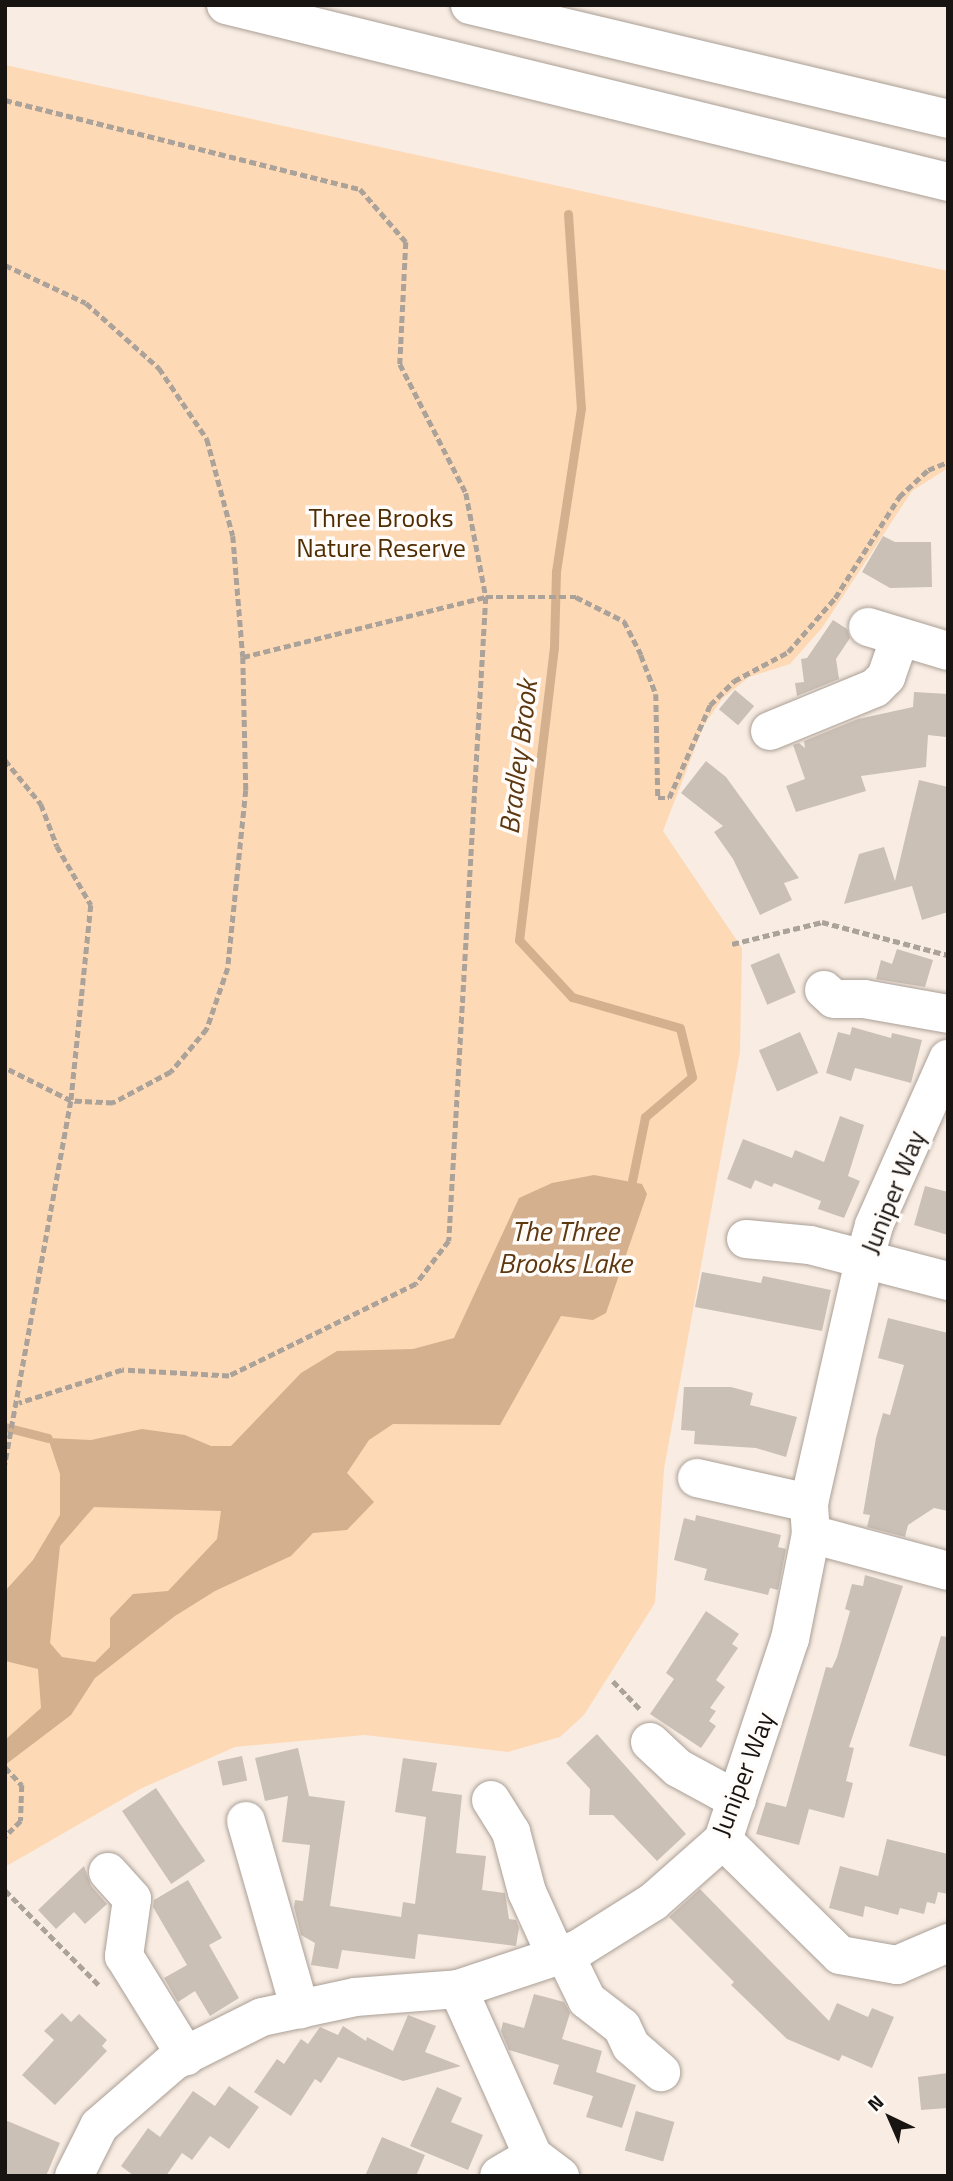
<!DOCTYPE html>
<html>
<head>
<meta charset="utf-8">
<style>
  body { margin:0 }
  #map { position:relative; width:953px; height:2181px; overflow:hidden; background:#f9ede3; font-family:"Titillium Web",sans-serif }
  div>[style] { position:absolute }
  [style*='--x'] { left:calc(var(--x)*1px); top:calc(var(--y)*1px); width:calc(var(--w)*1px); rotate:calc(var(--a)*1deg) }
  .green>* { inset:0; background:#fed9b6 }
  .water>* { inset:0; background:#d5b08f }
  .stream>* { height:9px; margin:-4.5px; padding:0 4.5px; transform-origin:4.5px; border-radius:4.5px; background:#d5b08f }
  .building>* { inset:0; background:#cbc0b6; transform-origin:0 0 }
  .path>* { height:4.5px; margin-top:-2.25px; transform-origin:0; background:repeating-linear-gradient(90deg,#aba29a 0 7px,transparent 0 10.5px) }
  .roads { filter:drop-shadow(0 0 2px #aa9f96) drop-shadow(0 0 2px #aa9f96) }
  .minor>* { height:38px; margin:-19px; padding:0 19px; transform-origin:19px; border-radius:19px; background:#fff }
  .highway>* { height:38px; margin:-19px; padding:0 19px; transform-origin:19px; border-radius:19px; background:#fff }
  span { translate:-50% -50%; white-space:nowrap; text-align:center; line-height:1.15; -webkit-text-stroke:7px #fffcfa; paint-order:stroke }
  .park-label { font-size:26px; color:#4f2c01 }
  .street-label { font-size:26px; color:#181411 }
  .water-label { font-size:28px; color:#5d3811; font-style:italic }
  .frame { position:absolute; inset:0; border:7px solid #181411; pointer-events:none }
  .north { position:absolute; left:855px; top:2083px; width:70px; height:70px; -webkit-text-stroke:5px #fffcfa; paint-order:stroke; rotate:316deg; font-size:19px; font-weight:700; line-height:28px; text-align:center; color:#181411 }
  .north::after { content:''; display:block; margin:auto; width:24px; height:32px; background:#181411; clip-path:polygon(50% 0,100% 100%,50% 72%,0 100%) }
</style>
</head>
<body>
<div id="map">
  <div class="green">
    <div style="clip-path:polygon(5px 65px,948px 271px,948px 468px,912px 491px,822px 628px,790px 664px,749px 677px,723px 698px,704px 725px,663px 831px,742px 948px,740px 1052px,664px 1469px,655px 1603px,584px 1715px,560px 1737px,508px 1752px,365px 1735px,235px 1747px,140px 1789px,5px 1867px)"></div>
  </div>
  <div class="water">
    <div style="clip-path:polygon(evenodd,594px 1175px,642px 1184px,647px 1194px,606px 1313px,593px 1320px,561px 1316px,500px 1425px,393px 1424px,369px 1440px,347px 1473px,374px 1502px,347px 1530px,313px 1533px,291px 1556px,215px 1591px,175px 1616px,95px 1678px,71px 1715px,5px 1765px,5px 1740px,41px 1708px,38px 1669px,5px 1661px,5px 1591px,33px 1560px,60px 1515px,60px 1474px,48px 1438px,91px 1440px,142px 1429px,185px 1435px,211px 1446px,231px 1446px,301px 1373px,337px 1351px,413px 1349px,454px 1338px,519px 1198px,552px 1183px,594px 1175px,94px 1507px,221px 1511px,217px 1539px,168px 1591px,133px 1594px,110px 1618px,110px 1647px,95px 1662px,62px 1657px,50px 1643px,60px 1546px,94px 1507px)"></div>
  </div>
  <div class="stream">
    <div style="--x:568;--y:214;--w:194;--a:86.2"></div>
    <div style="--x:581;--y:408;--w:165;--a:98.7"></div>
    <div style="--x:556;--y:571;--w:76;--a:91.5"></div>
    <div style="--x:554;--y:647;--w:295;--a:96.8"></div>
    <div style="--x:519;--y:940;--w:78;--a:47.1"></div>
    <div style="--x:572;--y:997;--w:112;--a:16"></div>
    <div style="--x:680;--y:1028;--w:50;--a:76.2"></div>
    <div style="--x:692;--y:1077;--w:62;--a:139.6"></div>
    <div style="--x:645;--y:1117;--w:65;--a:101.5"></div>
    <div style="--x:5;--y:1427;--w:44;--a:14.3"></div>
  </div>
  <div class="building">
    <div style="clip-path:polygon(883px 536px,895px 542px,931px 542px,932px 587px,890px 588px,862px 572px)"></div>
    <div style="clip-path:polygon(833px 620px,847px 629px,850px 638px,836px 659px,839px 679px,797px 696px,795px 683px,804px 682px,801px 659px,807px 658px)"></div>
    <div style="left:735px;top:690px;width:25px;height:25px;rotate:40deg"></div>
    <div style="clip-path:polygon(914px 692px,948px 694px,946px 737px,928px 735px,926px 767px,861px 776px,866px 791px,796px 812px,786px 786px,805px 779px,793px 745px,799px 743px,805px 748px,804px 741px,858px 719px,913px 707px)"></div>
    <div style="clip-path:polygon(706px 761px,726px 777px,799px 878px,784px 883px,792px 900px,760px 915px,733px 859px,714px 832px,723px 826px,681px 793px)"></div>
    <div style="clip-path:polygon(919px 780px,948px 787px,948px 912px,922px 920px,912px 886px,844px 904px,859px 854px,884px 847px,895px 881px)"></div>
    <div style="clip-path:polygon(897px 949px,933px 960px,925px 987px,876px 979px,881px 960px,892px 964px)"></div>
    <div style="left:779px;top:953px;width:43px;height:31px;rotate:67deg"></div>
    <div style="clip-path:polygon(852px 1027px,891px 1038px,892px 1033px,922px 1040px,911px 1083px,855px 1068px,851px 1081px,826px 1073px,838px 1032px,850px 1035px)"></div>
    <div style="left:800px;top:1032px;width:45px;height:45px;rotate:66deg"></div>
    <div style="clip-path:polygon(840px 1116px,864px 1125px,848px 1176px,860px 1181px,844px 1218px,818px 1209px,821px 1201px,774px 1183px,772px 1187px,755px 1180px,751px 1189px,727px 1179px,743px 1139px,792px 1158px,795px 1150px,824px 1162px)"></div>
    <div style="clip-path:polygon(925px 1186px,948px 1192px,948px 1235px,914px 1225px)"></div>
    <div style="clip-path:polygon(702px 1272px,761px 1283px,763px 1276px,831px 1290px,822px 1331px,695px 1307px)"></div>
    <div style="clip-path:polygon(888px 1318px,948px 1333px,948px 1511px,934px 1508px,908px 1525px,905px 1537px,867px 1527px,870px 1515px,863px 1514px,876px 1438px,883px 1413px,890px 1415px,904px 1365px,878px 1358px)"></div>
    <div style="clip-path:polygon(684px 1387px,731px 1387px,753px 1393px,750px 1405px,797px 1417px,786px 1457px,756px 1448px,694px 1444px,695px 1431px,681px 1430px)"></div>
    <div style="clip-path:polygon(696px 1515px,781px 1535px,778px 1547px,786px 1549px,778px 1590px,770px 1588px,768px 1595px,704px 1580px,707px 1569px,674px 1560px,684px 1518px,695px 1521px)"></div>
    <div style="clip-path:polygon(865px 1575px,903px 1586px,849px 1747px,854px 1748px,846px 1781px,853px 1783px,844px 1818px,809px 1809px,799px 1845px,756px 1834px,766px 1802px,786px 1807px,826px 1667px,832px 1668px,837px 1657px,850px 1611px,845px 1609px,852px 1584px,863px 1586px)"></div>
    <div style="clip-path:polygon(706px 1611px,739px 1634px,732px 1644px,738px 1648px,716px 1680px,725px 1687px,710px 1708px,716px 1711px,709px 1721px,716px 1726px,701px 1748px,650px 1714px,674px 1679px,666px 1673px)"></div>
    <div style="clip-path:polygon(941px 1636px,948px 1637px,948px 1757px,909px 1746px)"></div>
    <div style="clip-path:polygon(597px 1734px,686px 1834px,657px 1861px,613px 1815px,589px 1815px,590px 1789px,566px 1763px)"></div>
    <div style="clip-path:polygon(298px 1748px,309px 1796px,345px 1801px,330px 1906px,401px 1917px,403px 1902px,415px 1904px,426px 1817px,395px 1812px,403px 1758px,437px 1763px,432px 1791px,462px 1795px,456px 1853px,486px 1856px,482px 1890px,505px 1893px,509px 1919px,516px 1920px,519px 1928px,516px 1946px,418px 1934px,415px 1959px,342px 1950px,338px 1969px,311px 1965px,315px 1943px,301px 1935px,294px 1907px,295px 1900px,303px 1901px,310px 1845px,282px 1842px,288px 1796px,265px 1801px,255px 1758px)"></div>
    <div style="left:242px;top:1756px;width:25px;height:25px;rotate:78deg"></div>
    <div style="left:156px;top:1788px;width:88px;height:41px;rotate:56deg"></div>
    <div style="clip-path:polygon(887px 1839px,948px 1854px,948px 1894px,938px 1892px,935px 1904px,927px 1902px,924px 1914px,900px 1908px,898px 1915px,865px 1906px,863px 1917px,829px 1908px,840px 1866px,878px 1876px)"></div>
    <div style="clip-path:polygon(84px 1866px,91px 1886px,107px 1904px,85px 1924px,74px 1912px,56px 1929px,38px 1910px)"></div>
    <div style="clip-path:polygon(188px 1880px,222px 1938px,209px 1945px,239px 1998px,210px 2016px,195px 1991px,178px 2002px,164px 1978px,187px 1965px,153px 1907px,154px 1900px)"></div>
    <div style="clip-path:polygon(700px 1889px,829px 2021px,837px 2003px,868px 2017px,872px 2008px,894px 2017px,872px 2068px,842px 2055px,839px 2061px,787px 2039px,731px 1985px,734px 1982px,669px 1917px)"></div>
    <div style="clip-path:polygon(534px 1994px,564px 2002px,570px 2013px,562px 2039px,602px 2051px,596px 2072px,636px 2085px,622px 2128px,586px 2117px,593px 2096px,553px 2084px,559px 2065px,509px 2050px,501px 2031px,503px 2022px,524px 2028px)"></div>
    <div style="clip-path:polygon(62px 2013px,71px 2022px,79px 2014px,107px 2040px,102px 2046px,107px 2051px,55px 2105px,22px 2075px,54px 2040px,44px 2031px)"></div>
    <div style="clip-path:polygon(408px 2015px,436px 2026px,425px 2052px,461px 2066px,403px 2081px,338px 2057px,321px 2083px,315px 2079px,291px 2116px,254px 2092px,277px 2059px,284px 2064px,301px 2039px,308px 2044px,320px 2027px,338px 2035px,343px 2026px,366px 2041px,367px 2037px,393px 2051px)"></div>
    <div style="clip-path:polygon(948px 2073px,948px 2108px,921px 2110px,918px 2077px)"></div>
    <div style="clip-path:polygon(229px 2086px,259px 2107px,229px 2149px,210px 2136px,192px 2160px,182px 2153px,166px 2176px,134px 2176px,121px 2166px,148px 2128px,160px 2137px,193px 2091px,215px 2106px)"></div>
    <div style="clip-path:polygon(437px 2087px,462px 2098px,451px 2122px,483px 2135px,468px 2170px,410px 2146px)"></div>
    <div style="left:636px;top:2111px;width:40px;height:41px;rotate:16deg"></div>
    <div style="clip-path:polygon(5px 2120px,60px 2143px,46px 2176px,5px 2176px)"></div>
    <div style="clip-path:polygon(382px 2137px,425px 2155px,416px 2176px,365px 2176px)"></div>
  </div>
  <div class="path">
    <div style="--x:5;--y:100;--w:366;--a:14.1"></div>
    <div style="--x:360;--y:189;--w:70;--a:49"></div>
    <div style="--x:406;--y:242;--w:122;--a:92.8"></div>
    <div style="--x:400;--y:364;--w:145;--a:62.9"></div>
    <div style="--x:466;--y:493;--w:106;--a:79.1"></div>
    <div style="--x:486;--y:597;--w:645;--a:93.29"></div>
    <div style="--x:449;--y:1241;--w:54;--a:127.5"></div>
    <div style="--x:416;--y:1284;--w:208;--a:153.8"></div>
    <div style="--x:229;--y:1376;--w:107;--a:-176.8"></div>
    <div style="--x:122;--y:1370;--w:108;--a:162.2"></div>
    <div style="--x:5;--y:265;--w:89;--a:25.1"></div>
    <div style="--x:86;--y:303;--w:98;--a:41.7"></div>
    <div style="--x:159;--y:368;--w:86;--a:55.9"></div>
    <div style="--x:207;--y:439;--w:100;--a:75"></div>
    <div style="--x:233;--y:536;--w:121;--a:85.3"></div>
    <div style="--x:243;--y:657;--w:133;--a:88.7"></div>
    <div style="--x:246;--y:790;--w:179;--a:95.8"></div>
    <div style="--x:228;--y:968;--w:65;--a:109"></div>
    <div style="--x:207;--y:1029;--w:56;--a:129.9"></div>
    <div style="--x:171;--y:1072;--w:66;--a:151.9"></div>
    <div style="--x:113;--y:1103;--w:42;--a:-177.3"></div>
    <div style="--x:71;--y:1101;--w:74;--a:-153.4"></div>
    <div style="--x:243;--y:657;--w:250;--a:-13.9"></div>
    <div style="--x:486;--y:597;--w:90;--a:0"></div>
    <div style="--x:576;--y:597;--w:54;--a:26.6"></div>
    <div style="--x:624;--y:621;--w:38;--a:63"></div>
    <div style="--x:641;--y:655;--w:42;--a:69"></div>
    <div style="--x:656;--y:694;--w:104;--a:88.9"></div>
    <div style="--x:658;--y:798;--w:11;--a:0"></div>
    <div style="--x:669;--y:798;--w:102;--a:-66.2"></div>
    <div style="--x:710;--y:705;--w:34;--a:-45"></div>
    <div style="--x:734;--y:681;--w:61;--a:-28.2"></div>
    <div style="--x:788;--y:652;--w:72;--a:-49"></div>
    <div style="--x:835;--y:598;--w:120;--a:-57.6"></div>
    <div style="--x:899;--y:497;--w:40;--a:-43"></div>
    <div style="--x:928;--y:470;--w:22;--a:-22"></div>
    <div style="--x:5;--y:760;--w:57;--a:50.7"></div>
    <div style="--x:41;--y:804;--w:45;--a:69.1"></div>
    <div style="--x:57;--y:846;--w:68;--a:60"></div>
    <div style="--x:91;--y:905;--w:197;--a:95.8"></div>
    <div style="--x:71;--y:1101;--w:370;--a:100.3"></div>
    <div style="--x:732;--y:944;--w:93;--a:-13.7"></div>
    <div style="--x:822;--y:922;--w:130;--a:14.7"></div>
    <div style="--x:613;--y:1681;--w:40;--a:46"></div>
    <div style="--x:5;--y:1767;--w:25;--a:47"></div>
    <div style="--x:22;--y:1785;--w:36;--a:92"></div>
    <div style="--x:21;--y:1821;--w:23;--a:135"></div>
    <div style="--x:5;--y:1890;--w:135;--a:45.3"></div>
  </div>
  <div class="roads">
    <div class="minor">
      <div style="--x:868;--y:627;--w:84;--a:16.7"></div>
      <div style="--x:770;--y:731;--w:113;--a:-22.3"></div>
      <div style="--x:875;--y:688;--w:16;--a:-45"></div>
      <div style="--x:886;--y:677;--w:42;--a:-70.7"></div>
      <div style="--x:824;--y:990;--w:13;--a:42"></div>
      <div style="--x:834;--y:999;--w:30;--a:0"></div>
      <div style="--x:864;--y:999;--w:85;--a:10.1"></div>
      <div style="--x:746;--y:1239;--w:64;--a:5.4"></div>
      <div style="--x:810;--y:1245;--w:143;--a:14.6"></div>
      <div style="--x:697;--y:1478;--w:115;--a:12.6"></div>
      <div style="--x:811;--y:1534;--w:142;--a:15.1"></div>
      <div style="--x:650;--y:1742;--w:38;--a:43"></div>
      <div style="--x:678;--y:1768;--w:67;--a:28.5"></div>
      <div style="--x:491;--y:1800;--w:38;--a:58"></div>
      <div style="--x:511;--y:1832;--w:62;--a:75.1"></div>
      <div style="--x:527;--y:1892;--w:70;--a:65.6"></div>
      <div style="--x:246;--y:1821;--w:196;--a:74"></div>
      <div style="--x:723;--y:1840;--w:164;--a:44.5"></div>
      <div style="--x:840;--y:1955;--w:58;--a:10"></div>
      <div style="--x:897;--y:1965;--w:56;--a:-23.3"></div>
      <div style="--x:108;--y:1872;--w:36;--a:48"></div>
      <div style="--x:132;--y:1899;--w:58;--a:98"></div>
      <div style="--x:124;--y:1956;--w:118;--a:58.2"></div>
      <div style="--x:564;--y:1953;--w:52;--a:63.9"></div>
      <div style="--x:587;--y:2000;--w:44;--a:37.6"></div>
      <div style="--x:622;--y:2027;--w:21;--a:65"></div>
      <div style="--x:631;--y:2046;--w:40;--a:41"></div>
      <div style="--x:458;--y:1989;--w:183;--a:65.8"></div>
      <div style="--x:533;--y:2156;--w:39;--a:150"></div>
      <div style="--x:533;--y:2156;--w:34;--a:37"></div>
      <div style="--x:74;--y:2176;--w:56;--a:-63.4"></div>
      <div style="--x:99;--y:2126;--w:99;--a:-40.9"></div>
      <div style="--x:174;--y:2061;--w:98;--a:-26.6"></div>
      <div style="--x:262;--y:2017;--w:95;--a:-12.1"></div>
      <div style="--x:355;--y:1997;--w:103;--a:-4.4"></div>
      <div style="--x:458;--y:1989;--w:126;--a:-18.4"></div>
      <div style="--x:578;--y:1949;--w:89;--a:-32.1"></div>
      <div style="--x:653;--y:1902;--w:94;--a:-41.5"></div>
      <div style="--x:723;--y:1840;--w:212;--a:-71.6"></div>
      <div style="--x:790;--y:1639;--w:107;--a:-78.7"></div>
      <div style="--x:811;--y:1534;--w:31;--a:-94"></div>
      <div style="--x:809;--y:1503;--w:252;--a:-77.2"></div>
      <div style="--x:865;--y:1257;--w:33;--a:-74"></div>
      <div style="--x:874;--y:1225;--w:182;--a:-66"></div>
    </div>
    <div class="highway">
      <div style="--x:226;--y:5;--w:743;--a:13.77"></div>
      <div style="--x:470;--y:5;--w:491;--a:13.4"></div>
    </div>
  </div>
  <div class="park-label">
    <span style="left:381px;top:533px">Three Brooks<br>Nature Reserve</span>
  </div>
  <div class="street-label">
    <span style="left:893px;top:1192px;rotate:-68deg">Juniper Way</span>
    <span style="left:743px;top:1774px;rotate:-69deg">Juniper Way</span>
  </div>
  <div class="water-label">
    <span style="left:518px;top:757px;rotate:-83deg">Bradley Brook</span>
    <span style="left:565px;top:1247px">The Three<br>Brooks Lake</span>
  </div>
  <div class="frame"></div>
  <div class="north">N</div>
</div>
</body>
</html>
